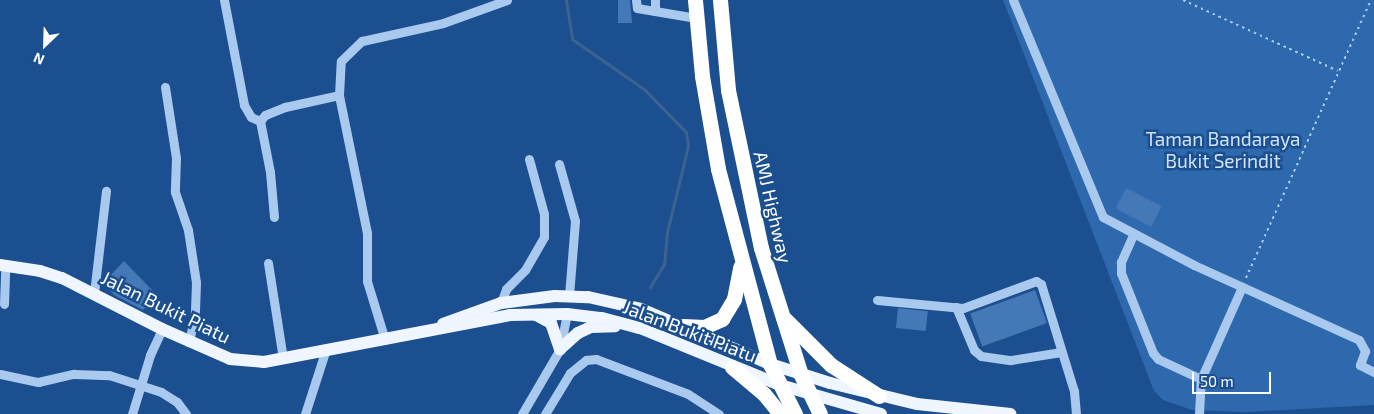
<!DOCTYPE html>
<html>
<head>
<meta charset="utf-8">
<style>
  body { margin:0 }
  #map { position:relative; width:1374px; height:414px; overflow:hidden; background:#1b4f8f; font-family:"Exo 2",sans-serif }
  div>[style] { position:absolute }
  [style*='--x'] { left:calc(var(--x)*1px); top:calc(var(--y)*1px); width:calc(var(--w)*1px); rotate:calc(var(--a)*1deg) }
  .green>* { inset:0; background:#2e69ad }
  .stream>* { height:3px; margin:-1.5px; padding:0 1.5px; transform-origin:1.5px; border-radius:1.5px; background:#3c6290 }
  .building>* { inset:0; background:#4478b7; transform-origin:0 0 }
  .path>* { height:2px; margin-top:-1px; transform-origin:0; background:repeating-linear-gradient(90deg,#a9c9ee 0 2.5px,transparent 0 6.5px) }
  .minor>* { height:9px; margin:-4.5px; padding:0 4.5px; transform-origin:4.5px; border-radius:4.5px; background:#a9c9ee }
  .major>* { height:12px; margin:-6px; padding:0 6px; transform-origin:6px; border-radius:6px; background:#f0f6ff }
  .highway>* { height:15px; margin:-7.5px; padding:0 7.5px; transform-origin:7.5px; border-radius:7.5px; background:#fff }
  span { translate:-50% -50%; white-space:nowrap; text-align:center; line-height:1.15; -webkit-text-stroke:5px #1b4f8f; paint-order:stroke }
  .park-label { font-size:19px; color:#cfe3fa }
  .street-label { font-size:19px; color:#fff }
  .north { position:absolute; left:20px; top:20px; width:50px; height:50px; -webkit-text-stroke:4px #1b4f8f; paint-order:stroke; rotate:204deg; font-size:14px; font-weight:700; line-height:20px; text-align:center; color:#fff }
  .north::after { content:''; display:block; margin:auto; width:18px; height:22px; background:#fff; clip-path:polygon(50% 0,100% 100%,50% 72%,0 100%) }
  .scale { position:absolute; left:1192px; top:372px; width:79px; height:22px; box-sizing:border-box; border:2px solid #fff; border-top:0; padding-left:6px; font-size:15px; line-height:18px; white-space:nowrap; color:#fff; -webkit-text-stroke:4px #1b4f8f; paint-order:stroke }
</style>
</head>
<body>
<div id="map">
  <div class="green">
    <div style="clip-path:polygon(1003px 0,1374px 0,1374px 405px,1246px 412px,1192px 410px,1163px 400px,1154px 391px)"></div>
  </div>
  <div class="stream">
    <div style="--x:566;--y:0;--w:39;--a:81"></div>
    <div style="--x:572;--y:39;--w:88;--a:34.8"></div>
    <div style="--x:644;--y:89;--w:60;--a:45.7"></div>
    <div style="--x:686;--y:132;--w:14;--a:82"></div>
    <div style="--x:688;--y:146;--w:89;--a:103.7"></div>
    <div style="--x:667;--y:232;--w:32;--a:95"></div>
    <div style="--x:664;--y:264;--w:27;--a:121"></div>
  </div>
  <div class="building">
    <div style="clip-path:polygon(618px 0,630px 0,632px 23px,618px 23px)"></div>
    <div style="left:1126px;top:188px;width:40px;height:23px;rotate:27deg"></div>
    <div style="clip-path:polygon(124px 261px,154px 292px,153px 300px,143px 310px,114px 295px,103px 283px)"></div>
    <div style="left:1035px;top:290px;width:35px;height:69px;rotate:70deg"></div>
    <div style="left:898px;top:308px;width:30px;height:20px;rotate:6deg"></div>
  </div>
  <div class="path">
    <div style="--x:1183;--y:0;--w:170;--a:24.6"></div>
    <div style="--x:1246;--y:278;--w:305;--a:-65.8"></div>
  </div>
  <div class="minor">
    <div style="--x:224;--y:0;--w:107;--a:79.2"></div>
    <div style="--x:244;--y:105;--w:14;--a:60"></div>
    <div style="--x:251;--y:117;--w:10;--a:24"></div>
    <div style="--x:636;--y:0;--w:8;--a:83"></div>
    <div style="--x:637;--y:8;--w:60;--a:9.6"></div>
    <div style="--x:1013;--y:0;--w:235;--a:67.5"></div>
    <div style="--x:1103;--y:217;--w:103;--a:27.8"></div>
    <div style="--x:1194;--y:265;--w:181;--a:24.4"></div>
    <div style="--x:1359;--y:340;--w:13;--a:61"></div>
    <div style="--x:1365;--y:351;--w:15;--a:110"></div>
    <div style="--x:1360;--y:365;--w:16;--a:27"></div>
    <div style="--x:655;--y:11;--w:11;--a:-90"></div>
    <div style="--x:165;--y:87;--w:72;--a:81.2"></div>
    <div style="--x:176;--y:158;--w:34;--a:92"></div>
    <div style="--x:175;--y:192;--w:40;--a:71.1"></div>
    <div style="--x:188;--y:230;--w:53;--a:81.3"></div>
    <div style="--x:196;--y:282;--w:33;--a:92"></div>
    <div style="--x:195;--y:315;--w:28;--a:103"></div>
    <div style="--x:559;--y:164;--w:59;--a:74.3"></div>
    <div style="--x:575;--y:221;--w:75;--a:94.6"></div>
    <div style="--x:274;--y:217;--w:45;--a:-95.1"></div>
    <div style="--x:270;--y:172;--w:52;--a:-101.1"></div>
    <div style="--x:260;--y:121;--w:8;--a:-50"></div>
    <div style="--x:265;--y:115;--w:22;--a:-22"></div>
    <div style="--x:285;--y:107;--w:55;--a:-12.5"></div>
    <div style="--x:1133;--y:235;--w:30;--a:114"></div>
    <div style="--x:1121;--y:262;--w:11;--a:90"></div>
    <div style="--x:1121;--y:273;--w:86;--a:68.2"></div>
    <div style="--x:1153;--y:353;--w:8;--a:50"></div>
    <div style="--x:1158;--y:359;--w:47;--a:24.9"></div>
    <div style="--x:268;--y:263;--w:97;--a:81.1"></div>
    <div style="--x:94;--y:293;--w:103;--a:-83.3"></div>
    <div style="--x:877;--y:300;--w:86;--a:5.3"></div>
    <div style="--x:963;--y:308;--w:78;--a:-20.3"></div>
    <div style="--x:1036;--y:281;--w:6;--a:31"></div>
    <div style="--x:1041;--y:284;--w:112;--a:72.9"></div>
    <div style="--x:1074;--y:391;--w:23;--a:85"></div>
    <div style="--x:501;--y:303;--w:15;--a:-70"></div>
    <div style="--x:506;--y:289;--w:27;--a:-45"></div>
    <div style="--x:525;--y:270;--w:38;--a:-60"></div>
    <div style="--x:544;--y:237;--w:23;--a:-90"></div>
    <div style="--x:544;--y:214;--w:57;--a:-105.3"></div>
    <div style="--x:4;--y:304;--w:38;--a:-88"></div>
    <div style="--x:956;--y:307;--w:47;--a:67.3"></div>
    <div style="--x:974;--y:350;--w:9;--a:41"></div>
    <div style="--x:981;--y:356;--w:30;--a:8"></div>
    <div style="--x:1011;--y:360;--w:51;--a:-9.1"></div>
    <div style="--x:385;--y:340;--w:62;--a:-107"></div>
    <div style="--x:367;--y:281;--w:48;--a:-90"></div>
    <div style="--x:367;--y:233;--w:141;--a:-101.5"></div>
    <div style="--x:339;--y:95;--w:34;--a:-87"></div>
    <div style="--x:341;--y:61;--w:29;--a:-44"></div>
    <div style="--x:362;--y:41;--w:83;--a:-12.5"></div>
    <div style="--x:443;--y:23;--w:68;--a:-19.8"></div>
    <div style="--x:0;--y:374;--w:39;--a:12"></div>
    <div style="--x:38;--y:382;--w:37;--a:-13"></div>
    <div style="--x:74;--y:374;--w:35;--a:2"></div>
    <div style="--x:109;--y:375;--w:55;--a:18.1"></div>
    <div style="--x:161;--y:392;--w:19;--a:32"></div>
    <div style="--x:177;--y:402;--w:15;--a:53"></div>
    <div style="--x:132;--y:414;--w:62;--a:-73"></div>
    <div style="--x:150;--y:355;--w:29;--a:-65"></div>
    <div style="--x:305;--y:414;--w:65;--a:-72.1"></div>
    <div style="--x:522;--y:414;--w:75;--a:-59.7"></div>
    <div style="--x:560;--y:349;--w:36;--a:-79"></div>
    <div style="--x:545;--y:414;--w:48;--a:-58.6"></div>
    <div style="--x:570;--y:373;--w:21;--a:-39"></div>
    <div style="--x:586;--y:360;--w:10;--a:-6"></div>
    <div style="--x:596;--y:359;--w:98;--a:20.8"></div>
    <div style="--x:688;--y:394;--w:37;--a:33"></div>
    <div style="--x:1199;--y:414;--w:35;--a:-87"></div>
    <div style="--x:1201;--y:379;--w:101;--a:-66"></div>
  </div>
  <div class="major">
    <div style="--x:0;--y:265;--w:40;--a:8.5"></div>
    <div style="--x:40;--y:271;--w:23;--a:18"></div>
    <div style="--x:62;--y:278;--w:112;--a:27"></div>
    <div style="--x:162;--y:329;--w:74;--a:23.8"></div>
    <div style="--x:230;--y:359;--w:34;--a:5"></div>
    <div style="--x:264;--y:362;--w:250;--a:-10.8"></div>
    <div style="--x:510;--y:315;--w:57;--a:-1"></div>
    <div style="--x:567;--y:314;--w:35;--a:7"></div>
    <div style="--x:602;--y:318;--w:39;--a:15"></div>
    <div style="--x:640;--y:328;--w:151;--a:22.2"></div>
    <div style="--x:780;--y:385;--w:105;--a:16"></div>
    <div style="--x:536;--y:315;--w:17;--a:28"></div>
    <div style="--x:551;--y:323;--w:28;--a:71"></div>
    <div style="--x:443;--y:324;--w:62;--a:-19.9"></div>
    <div style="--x:501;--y:303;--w:54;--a:-7.4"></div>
    <div style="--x:555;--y:296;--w:33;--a:2"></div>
    <div style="--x:588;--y:297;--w:54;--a:12.8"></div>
    <div style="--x:641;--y:309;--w:140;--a:23.1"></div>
    <div style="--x:770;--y:364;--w:63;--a:17.6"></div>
    <div style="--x:830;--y:383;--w:89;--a:13.6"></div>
    <div style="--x:917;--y:404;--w:94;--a:6.1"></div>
    <div style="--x:560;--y:349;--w:24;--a:-42"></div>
    <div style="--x:578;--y:333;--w:14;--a:-25"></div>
    <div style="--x:591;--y:327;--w:24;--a:-2"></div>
  </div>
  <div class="highway">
    <div style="--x:695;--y:0;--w:76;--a:84.7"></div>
    <div style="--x:702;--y:76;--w:94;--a:80.2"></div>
    <div style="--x:718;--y:169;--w:202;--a:75.1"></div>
    <div style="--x:770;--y:364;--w:56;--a:63.4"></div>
    <div style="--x:720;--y:0;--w:90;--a:84.9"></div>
    <div style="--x:728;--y:90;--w:161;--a:78.2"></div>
    <div style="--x:761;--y:248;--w:133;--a:72.5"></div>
    <div style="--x:801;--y:375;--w:43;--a:64"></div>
    <div style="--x:783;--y:317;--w:68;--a:45"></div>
    <div style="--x:831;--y:365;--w:57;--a:32.9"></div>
    <div style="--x:683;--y:326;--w:21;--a:3"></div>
    <div style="--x:704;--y:327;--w:20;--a:-24"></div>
    <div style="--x:722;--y:319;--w:23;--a:-59"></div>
    <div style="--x:734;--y:299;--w:33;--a:-79"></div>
    <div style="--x:732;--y:367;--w:42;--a:40.2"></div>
    <div style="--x:764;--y:394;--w:26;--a:51"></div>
  </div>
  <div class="park-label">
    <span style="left:1223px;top:150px">Taman Bandaraya<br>Bukit Serindit</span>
  </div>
  <div class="street-label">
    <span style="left:773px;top:207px;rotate:77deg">AMJ Highway</span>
    <span style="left:166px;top:307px;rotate:26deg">Jalan Bukit Piatu</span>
    <span style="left:690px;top:331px;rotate:21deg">Jalan Bukit Piatu</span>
  </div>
  <div class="north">N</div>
  <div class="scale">50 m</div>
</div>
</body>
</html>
